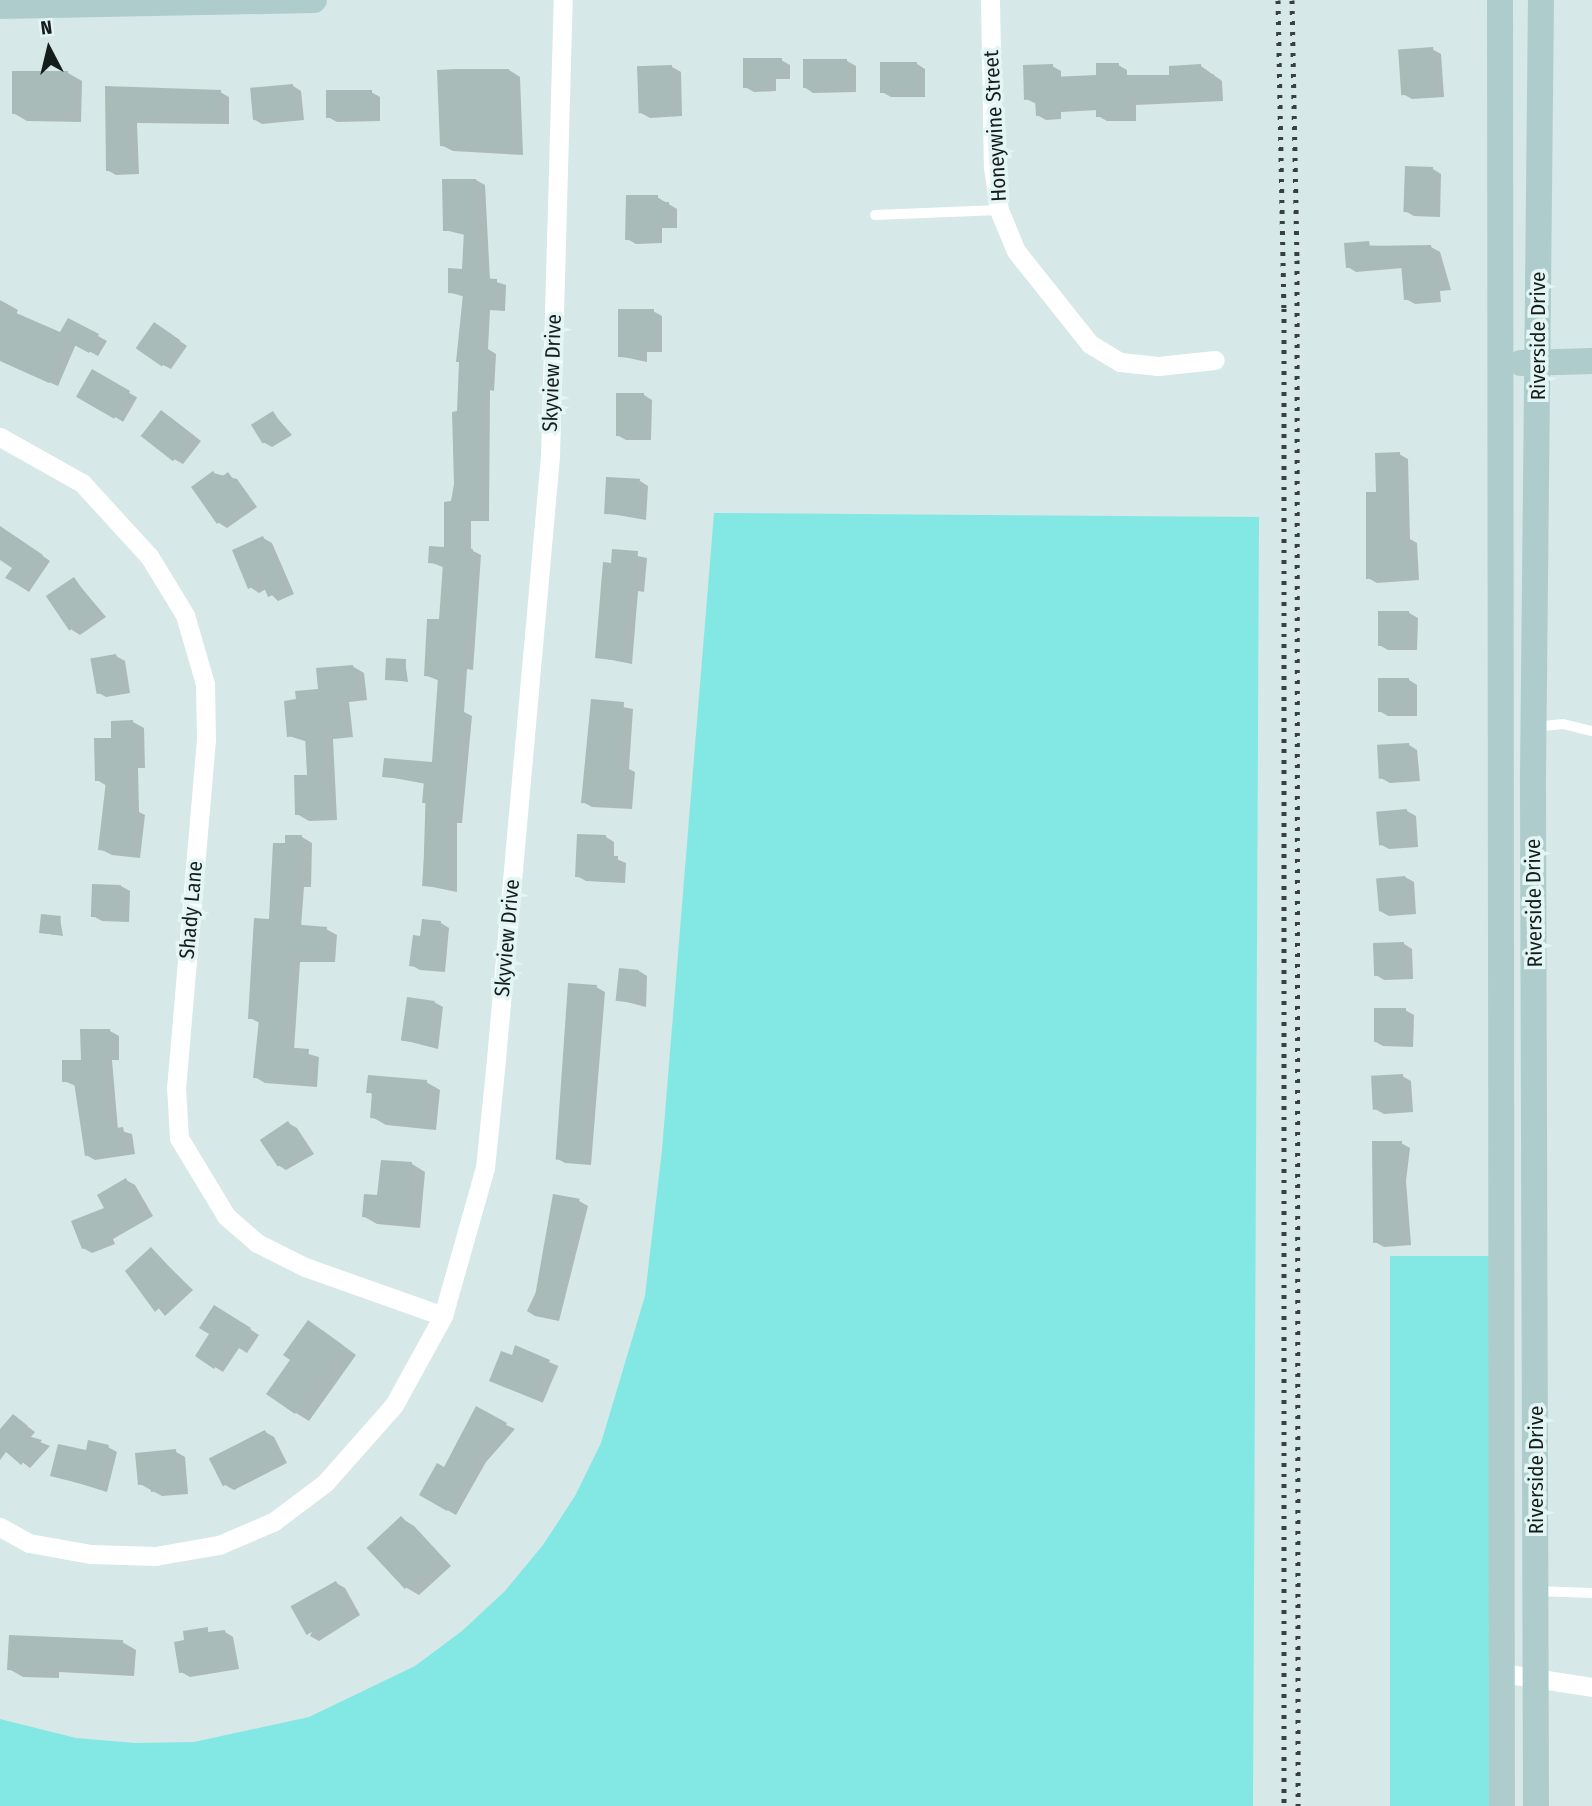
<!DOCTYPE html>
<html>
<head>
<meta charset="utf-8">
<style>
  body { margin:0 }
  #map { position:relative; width:1592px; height:1806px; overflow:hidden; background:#d6e8e7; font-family:"Fira Sans Condensed",sans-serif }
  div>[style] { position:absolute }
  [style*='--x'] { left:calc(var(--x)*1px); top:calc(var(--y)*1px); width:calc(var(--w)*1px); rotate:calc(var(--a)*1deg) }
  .green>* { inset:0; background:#83e8e4; transform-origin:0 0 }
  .shadow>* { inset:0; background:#0003; transform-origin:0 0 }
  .building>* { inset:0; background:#a9bbb9; transform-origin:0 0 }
  .lane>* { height:10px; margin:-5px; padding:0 5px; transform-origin:5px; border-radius:5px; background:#fff }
  .street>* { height:19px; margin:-9.5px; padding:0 9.5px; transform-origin:9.5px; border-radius:9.5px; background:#fff }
  .secondary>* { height:26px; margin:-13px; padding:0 13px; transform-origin:13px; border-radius:13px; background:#afcccc }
  .rail>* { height:5px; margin-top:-2.5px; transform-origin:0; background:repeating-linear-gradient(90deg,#37403f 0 3.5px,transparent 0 10.5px) }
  span { translate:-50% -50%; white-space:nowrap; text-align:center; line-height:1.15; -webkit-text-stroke:7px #e3f5f4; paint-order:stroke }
  .street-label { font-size:21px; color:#151c1c }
  .north { position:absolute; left:14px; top:14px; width:70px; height:70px; -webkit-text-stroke:5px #e3f5f4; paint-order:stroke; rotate:353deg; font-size:19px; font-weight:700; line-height:28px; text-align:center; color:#151c1c }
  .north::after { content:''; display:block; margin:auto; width:24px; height:32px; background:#151c1c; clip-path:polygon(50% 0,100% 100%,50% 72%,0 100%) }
</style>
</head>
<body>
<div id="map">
  <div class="green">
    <div style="clip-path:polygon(714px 513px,1259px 517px,1253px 1806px,0 1806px,0 1719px,76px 1738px,135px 1743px,194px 1742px,309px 1717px,415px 1666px,462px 1631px,505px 1591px,543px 1545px,575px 1496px,601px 1443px,645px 1296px,662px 1150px)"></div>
    <div style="left:1491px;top:1256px;width:550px;height:101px;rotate:90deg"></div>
  </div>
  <div class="shadow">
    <div style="clip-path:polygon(1432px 49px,1441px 54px,1444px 97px,1412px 99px,1403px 94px)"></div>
    <div style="clip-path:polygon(781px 60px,790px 65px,790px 79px,776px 79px,776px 91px,754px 92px,745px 87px)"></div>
    <div style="clip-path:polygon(847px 61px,856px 66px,856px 92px,813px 93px,804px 87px)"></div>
    <div style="clip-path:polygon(917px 64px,925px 69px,925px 97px,891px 97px,882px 92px)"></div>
    <div style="clip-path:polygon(1118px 65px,1127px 70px,1127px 77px,1171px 76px,1201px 66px,1222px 81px,1223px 101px,1136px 105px,1136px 121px,1107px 121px,1098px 116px,1098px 110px,1061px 112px,1061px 119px,1046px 120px,1037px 115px,1037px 104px,1026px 99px,1052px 66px,1061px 71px,1061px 78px,1098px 76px)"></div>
    <div style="clip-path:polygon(672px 67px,681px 72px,682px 116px,650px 118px,641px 113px)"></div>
    <div style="clip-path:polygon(509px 70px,520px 77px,523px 155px,453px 151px,441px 145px)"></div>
    <div style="clip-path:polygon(14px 72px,68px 73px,82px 81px,81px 122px,27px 121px,13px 113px)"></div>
    <div style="clip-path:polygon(293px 86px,301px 91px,304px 120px,262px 124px,253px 119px)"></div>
    <div style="clip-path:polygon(107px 88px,220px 92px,229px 97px,229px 124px,137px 123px,139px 174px,116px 175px,107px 170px)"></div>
    <div style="clip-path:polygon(371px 92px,380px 97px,380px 121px,337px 122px,328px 117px)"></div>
    <div style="clip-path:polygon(1433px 169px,1441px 174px,1440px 217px,1414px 216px,1405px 211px)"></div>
    <div style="clip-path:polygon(476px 180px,485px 185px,490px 280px,506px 285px,505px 311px,490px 310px,488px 349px,496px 354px,494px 391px,490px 390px,489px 521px,471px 521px,471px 550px,481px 555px,473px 670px,467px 669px,464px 712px,472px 716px,462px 823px,457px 823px,457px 892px,423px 885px,426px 784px,384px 776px,434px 764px,440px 681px,425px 675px,441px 621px,445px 568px,430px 562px,446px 549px,456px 484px,465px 297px,449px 292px,463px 270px,465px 235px,445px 230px)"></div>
    <div style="clip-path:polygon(657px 197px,677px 209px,677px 228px,662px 228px,662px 243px,636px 244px,627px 239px)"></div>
    <div style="clip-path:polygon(1346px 245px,1431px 247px,1440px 252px,1451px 290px,1440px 291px,1441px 302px,1415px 304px,1406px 299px,1403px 268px,1356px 272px,1348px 267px)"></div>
    <div style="clip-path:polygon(0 300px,18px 310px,16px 315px,61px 334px,69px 320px,107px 341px,98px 356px,76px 344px,58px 386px,23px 371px,0 344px)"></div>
    <div style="clip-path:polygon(653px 311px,662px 316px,662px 352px,647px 352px,647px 362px,619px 356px)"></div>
    <div style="clip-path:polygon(164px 330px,187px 346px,171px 369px,163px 365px)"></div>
    <div style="left:93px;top:372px;width:51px;height:28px;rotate:30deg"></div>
    <div style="clip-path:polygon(644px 395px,652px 400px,651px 440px,626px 440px,617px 435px)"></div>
    <div style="clip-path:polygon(273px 413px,292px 435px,272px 447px,263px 442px)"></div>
    <div style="clip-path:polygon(170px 417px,201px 441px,183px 464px,174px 459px)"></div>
    <div style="clip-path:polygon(1399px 454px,1408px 459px,1410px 539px,1417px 543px,1419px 580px,1377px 583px,1368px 578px)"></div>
    <div style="clip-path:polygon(213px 473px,237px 479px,257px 507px,227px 528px,219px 523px)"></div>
    <div style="clip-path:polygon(640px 481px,648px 486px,646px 520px,606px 513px)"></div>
    <div style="clip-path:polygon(15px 537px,50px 561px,29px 592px,7px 578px,14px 567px,0 558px,0 541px)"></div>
    <div style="clip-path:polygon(263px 538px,272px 543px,294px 594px,278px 601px,266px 589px,259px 593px,250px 587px)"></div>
    <div style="clip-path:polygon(614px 551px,647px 558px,644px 592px,638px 591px,632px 664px,597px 657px)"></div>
    <div style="clip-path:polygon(74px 579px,106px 617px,80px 635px,72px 630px)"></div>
    <div style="clip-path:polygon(1409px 613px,1418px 618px,1417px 650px,1388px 650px,1379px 645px)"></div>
    <div style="clip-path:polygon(116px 656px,125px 661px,130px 693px,106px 697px,97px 692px)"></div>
    <div style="clip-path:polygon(405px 661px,408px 682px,387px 679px)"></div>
    <div style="clip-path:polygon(352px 666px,364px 673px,367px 700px,349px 702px,353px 737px,333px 739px,337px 820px,309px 821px,297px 814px,309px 776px,308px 742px,289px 736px,320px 690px)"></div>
    <div style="clip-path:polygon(1409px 680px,1417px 685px,1417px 716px,1388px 716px,1379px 711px)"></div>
    <div style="clip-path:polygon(592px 701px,633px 709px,629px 769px,635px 772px,632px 809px,592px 807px,583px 802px)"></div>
    <div style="clip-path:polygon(133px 722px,144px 728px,145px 768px,138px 768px,139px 812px,145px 815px,140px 858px,112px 855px,100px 849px,107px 786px,97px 780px,113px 740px)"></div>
    <div style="clip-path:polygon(1409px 745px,1417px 750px,1420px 781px,1390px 783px,1381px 778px)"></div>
    <div style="clip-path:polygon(1407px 811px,1416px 816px,1418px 847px,1389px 849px,1380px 844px)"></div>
    <div style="clip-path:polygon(302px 837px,312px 843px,311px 887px,304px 887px,301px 927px,326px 929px,337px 935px,335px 962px,300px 962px,294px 1050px,319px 1057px,317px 1087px,265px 1083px,255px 1077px,260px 1023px,250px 1018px,286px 845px)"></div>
    <div style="clip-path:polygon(606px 837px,614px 842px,614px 858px,626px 863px,625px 883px,586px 881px,577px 876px)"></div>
    <div style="clip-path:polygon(1405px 877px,1414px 882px,1416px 914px,1389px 916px,1380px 911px)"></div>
    <div style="clip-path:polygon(121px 886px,130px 891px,129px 922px,102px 921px,93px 916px)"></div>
    <div style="clip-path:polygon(60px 918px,63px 936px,42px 933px)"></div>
    <div style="clip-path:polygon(441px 923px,449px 928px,445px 972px,420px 970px,411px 965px,422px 937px)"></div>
    <div style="clip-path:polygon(1404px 944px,1412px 949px,1413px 979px,1384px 980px,1376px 975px)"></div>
    <div style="clip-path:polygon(639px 971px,647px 976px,646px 1007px,619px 1000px)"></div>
    <div style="clip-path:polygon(596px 987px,605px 992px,591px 1165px,565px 1163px,556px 1158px)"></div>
    <div style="clip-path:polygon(434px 1002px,443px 1007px,438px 1049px,403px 1040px)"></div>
    <div style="clip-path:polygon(1405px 1010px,1414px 1015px,1413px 1047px,1383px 1046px,1374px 1041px)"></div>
    <div style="clip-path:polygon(110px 1031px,119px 1036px,119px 1060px,112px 1060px,118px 1130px,132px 1134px,135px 1154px,95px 1160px,86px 1155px,76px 1086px,64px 1081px)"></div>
    <div style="clip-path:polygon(1402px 1076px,1411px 1081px,1413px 1112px,1384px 1114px,1375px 1109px)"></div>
    <div style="clip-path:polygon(426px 1082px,440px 1090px,436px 1130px,386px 1125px,372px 1117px,374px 1095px,368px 1092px)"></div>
    <div style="clip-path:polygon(288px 1123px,297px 1128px,314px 1154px,286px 1170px,278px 1165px)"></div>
    <div style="clip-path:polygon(1401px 1143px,1410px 1148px,1406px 1181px,1411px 1245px,1384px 1247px,1375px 1242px)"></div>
    <div style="clip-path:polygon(412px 1164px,425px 1172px,420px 1228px,377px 1224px,363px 1216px)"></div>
    <div style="clip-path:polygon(126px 1180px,135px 1185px,153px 1216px,113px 1239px,115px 1244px,92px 1253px,83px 1248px)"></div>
    <div style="clip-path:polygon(579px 1201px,588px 1206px,559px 1321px,535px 1316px,527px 1311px)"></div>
    <div style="clip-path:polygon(151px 1249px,193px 1290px,165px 1316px,128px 1271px)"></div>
    <div style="clip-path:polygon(224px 1312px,259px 1335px,247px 1353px,239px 1348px,223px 1372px,197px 1356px)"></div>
    <div style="clip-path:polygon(322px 1330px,356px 1355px,309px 1421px,296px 1413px)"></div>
    <div style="left:516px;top:1348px;width:46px;height:40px;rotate:23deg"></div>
    <div style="clip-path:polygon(476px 1411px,515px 1429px,486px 1462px,456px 1515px,421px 1495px,444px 1469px)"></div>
    <div style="clip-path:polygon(13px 1416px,35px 1432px,30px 1438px,50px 1446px,30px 1468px,0 1445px,0 1432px)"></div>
    <div style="clip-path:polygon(265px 1432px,274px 1437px,287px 1463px,234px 1490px,225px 1485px)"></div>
    <div style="clip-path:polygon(108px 1447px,117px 1452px,107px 1492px,52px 1475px,87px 1453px)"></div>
    <div style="clip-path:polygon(176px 1452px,185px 1457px,188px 1494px,162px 1496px,140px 1484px)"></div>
    <div style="clip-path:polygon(401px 1518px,414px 1526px,451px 1566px,419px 1595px,405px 1587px)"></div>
    <div style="clip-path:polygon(336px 1583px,345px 1588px,360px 1615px,319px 1641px,310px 1636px)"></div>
    <div style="clip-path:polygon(225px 1632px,233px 1637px,239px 1669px,190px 1677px,181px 1672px)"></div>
    <div style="clip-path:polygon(122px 1642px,136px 1650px,134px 1676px,59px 1672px,59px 1678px,23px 1677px,9px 1669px)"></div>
  </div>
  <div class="building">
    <div style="left:1433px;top:47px;width:46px;height:35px;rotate:86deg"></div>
    <div style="clip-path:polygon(743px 58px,782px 58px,782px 75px,767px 75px,767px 87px,743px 88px)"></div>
    <div style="left:803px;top:59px;width:44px;height:29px"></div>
    <div style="left:880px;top:62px;width:37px;height:31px"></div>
    <div style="clip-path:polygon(1096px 63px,1119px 63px,1119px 75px,1169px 75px,1169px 66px,1201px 64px,1202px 75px,1214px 74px,1215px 97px,1128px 101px,1128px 117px,1096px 117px,1096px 105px,1053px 108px,1053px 115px,1036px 116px,1035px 99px,1024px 100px,1023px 65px,1053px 64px,1053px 77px,1096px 75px)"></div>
    <div style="left:672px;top:65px;width:47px;height:35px;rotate:88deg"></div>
    <div style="clip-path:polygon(456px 69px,509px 69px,512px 149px,440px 146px,437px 70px)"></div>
    <div style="left:12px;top:71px;width:56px;height:43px"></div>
    <div style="left:293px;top:84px;width:32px;height:43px;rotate:85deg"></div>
    <div style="clip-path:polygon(105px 86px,221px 90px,221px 120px,129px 119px,131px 170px,106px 171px)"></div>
    <div style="left:326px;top:90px;width:46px;height:28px"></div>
    <div style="left:1405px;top:166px;width:28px;height:46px;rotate:2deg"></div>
    <div style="clip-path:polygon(442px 179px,476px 179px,478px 261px,483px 261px,482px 278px,497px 279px,497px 307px,481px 306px,479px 347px,488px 347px,486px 387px,482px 387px,481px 517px,463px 517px,463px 548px,473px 549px,464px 666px,458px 665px,456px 709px,464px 709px,454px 820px,449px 819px,449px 888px,422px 886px,428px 803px,422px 803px,424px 781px,382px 777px,384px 758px,432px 762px,438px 677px,424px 676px,427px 619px,439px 619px,443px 564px,428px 563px,429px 546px,444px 547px,444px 502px,451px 501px,454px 484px,452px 412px,457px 411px,459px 362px,456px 362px,463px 294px,448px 293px,448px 268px,462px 269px,464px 231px,443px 231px)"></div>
    <div style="clip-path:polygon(626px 195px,658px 195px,658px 202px,669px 202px,669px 224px,654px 224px,654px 239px,625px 240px)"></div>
    <div style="clip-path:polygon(1369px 241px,1370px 246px,1431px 245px,1434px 268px,1441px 268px,1442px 286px,1432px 287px,1433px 298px,1404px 300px,1401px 263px,1346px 268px,1344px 243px)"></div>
    <div style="clip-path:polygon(0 306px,60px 332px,68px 318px,99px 334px,89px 353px,67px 341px,49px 383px,0 361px)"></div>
    <div style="clip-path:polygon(618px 309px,654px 309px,653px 348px,639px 348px,639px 358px,618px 357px)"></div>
    <div style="left:154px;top:322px;width:32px;height:32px;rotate:35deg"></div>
    <div style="left:92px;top:369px;width:44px;height:32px;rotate:30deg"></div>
    <div style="left:616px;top:393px;width:28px;height:43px"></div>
    <div style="left:161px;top:410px;width:41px;height:33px;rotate:38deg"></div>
    <div style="left:273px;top:411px;width:22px;height:26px;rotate:58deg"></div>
    <div style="clip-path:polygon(1400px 452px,1402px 537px,1408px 536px,1411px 576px,1366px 579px,1366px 492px,1376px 492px,1375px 453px)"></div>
    <div style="clip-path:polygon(213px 471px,219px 479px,228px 472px,249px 502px,217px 524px,191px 487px)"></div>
    <div style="left:606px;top:477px;width:34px;height:37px;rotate:3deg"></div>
    <div style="clip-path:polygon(0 526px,43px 555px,22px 586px,5px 578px,12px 568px,0 560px)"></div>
    <div style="clip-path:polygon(263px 536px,286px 589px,268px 597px,262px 583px,248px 589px,232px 550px)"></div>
    <div style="clip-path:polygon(612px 549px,638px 551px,635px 588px,629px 587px,623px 661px,595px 658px,603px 562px,611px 563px)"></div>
    <div style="left:74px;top:577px;width:42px;height:34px;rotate:56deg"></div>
    <div style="left:1378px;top:611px;width:31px;height:35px"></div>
    <div style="left:116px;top:654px;width:36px;height:26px;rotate:80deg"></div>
    <div style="left:386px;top:658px;width:20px;height:22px;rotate:3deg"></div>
    <div style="clip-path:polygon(353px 665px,356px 693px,338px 695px,341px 731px,321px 733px,325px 814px,295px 815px,294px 775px,307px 775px,305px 735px,287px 737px,284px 701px,296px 699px,295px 691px,318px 689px,316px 668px)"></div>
    <div style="left:1378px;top:678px;width:31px;height:34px"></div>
    <div style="clip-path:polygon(591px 699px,624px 702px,620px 765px,626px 765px,624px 805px,581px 803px)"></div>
    <div style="clip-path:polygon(133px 720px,134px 762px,127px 762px,128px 806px,134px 807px,129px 853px,98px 850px,106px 781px,95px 781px,94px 738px,111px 738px,111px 721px)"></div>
    <div style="left:1409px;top:743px;width:34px;height:32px;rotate:87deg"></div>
    <div style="left:1407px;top:809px;width:34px;height:31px;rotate:85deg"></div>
    <div style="clip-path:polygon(577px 834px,606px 835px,606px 856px,618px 856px,617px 879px,575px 877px)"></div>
    <div style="clip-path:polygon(285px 835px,302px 835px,300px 882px,294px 882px,291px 924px,327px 927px,324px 957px,290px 957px,284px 1047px,309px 1049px,306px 1082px,253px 1078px,259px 1019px,248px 1019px,254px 918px,269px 919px,273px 843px,285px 843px)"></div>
    <div style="left:1405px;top:876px;width:33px;height:29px;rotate:85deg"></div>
    <div style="left:92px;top:884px;width:29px;height:33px;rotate:2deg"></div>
    <div style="left:41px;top:914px;width:20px;height:19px;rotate:6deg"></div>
    <div style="clip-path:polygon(422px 919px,441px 921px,436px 969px,409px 966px,413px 935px,420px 936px)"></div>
    <div style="left:1404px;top:942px;width:33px;height:31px;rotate:88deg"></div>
    <div style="left:619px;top:968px;width:20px;height:33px;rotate:6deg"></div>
    <div style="left:568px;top:983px;width:29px;height:177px;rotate:4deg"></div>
    <div style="left:407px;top:997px;width:28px;height:44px;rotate:8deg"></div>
    <div style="left:1374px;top:1008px;width:32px;height:34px"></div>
    <div style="clip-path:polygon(80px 1029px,110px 1029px,111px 1056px,104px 1056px,104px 1084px,110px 1129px,123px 1127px,127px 1149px,85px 1156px,74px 1082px,62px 1082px,62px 1060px,81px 1060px)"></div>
    <div style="left:1403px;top:1074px;width:34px;height:32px;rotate:87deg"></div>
    <div style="clip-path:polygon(368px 1075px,427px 1080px,423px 1123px,370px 1118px,372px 1093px,366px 1093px)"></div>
    <div style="left:288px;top:1121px;width:32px;height:34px;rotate:56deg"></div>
    <div style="clip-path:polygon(1372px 1141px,1402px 1141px,1398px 1176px,1403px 1241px,1373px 1243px)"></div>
    <div style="clip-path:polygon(381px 1160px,412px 1162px,407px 1221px,362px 1217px,364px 1194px,377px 1195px)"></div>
    <div style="clip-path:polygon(126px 1178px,142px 1212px,106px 1234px,108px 1239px,82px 1249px,71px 1221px,104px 1208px,97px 1195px)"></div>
    <div style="left:553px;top:1194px;width:27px;height:120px;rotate:10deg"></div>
    <div style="clip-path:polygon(151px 1247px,185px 1284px,155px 1312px,125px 1271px)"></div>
    <div style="clip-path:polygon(214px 1305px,251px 1328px,237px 1350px,229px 1344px,214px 1369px,195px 1356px,209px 1334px,199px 1328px)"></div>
    <div style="clip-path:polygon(308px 1320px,344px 1346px,295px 1414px,266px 1394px,290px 1360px,283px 1355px)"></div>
    <div style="clip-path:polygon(515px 1345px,550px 1360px,534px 1399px,489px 1381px,501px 1351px,512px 1355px)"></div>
    <div style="clip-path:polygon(476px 1406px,507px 1423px,498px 1439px,493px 1436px,478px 1457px,447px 1511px,419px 1495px,437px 1463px,444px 1467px)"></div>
    <div style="clip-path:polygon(13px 1414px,28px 1426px,21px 1434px,42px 1440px,21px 1465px,6px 1452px,0 1460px,0 1429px)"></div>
    <div style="left:265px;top:1430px;width:31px;height:63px;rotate:63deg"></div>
    <div style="clip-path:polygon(88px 1440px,109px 1445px,98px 1488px,50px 1476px,58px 1444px,86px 1450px)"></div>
    <div style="clip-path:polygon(176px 1449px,180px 1489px,151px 1492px,150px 1484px,138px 1485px,135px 1453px)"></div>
    <div style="left:401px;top:1516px;width:56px;height:47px;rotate:47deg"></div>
    <div style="left:336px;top:1581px;width:33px;height:52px;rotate:61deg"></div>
    <div style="clip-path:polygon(208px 1627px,208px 1632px,225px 1630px,231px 1665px,179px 1673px,174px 1642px,184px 1640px,183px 1631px)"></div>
    <div style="clip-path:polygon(9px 1635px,123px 1640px,121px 1669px,46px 1666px,46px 1672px,7px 1670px)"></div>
  </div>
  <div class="lane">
    <div style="--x:875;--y:215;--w:124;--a:-2.3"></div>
    <div style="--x:1534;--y:727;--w:29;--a:-6"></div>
    <div style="--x:1563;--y:724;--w:30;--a:14"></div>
    <div style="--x:1536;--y:1591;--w:56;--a:2"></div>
  </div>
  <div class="street">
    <div style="--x:990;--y:0;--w:167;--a:89"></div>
    <div style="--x:993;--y:167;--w:43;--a:82.1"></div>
    <div style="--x:999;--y:210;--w:44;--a:67.5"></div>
    <div style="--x:1016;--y:251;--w:119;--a:51.5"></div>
    <div style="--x:1090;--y:344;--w:35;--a:31"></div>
    <div style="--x:1120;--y:362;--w:38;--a:6"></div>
    <div style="--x:1158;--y:366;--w:57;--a:-6"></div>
    <div style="--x:0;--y:437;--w:94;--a:29.3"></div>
    <div style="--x:82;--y:483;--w:99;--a:47.5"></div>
    <div style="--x:149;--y:556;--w:69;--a:58.6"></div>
    <div style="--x:185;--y:615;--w:72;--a:73.8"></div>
    <div style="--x:205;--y:684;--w:55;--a:89"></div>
    <div style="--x:206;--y:739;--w:349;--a:94.9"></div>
    <div style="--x:176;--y:1087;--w:51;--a:86.6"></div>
    <div style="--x:179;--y:1138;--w:91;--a:58.9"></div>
    <div style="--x:226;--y:1216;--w:41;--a:41.1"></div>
    <div style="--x:257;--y:1243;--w:54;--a:26.6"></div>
    <div style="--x:305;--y:1267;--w:146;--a:19.5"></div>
    <div style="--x:0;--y:1527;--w:33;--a:29"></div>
    <div style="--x:29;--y:1543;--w:63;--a:10.1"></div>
    <div style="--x:91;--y:1554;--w:64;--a:1.8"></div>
    <div style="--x:155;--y:1556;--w:65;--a:-9.8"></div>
    <div style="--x:219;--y:1545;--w:59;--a:-23.1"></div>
    <div style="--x:273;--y:1522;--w:65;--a:-36.9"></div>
    <div style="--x:325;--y:1483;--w:104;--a:-48.5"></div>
    <div style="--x:394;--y:1405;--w:102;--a:-61.2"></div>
    <div style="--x:443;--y:1316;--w:154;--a:-74.2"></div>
    <div style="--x:485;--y:1168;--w:110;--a:-84.2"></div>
    <div style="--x:496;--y:1059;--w:605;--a:-84.88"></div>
    <div style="--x:550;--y:456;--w:456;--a:-88.4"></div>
    <div style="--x:1502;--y:1673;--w:91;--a:8.8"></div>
  </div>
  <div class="secondary">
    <div style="--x:1500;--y:0;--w:1806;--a:89.94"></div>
    <div style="--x:0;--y:6;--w:314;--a:-1.1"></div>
    <div style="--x:1521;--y:363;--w:71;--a:-1.6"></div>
    <div style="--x:1536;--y:1806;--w:1031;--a:-90.17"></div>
    <div style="--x:1533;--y:775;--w:775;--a:-89.41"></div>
  </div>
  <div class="rail">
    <div style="--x:1278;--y:0;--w:308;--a:88.9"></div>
    <div style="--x:1284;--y:308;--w:1498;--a:90"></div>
    <div style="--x:1292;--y:0;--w:260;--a:88.9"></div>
    <div style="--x:1297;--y:260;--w:1546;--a:89.96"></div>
  </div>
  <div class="street-label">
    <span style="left:995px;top:126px;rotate:-93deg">Honeywine Street</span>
    <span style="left:1538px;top:336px;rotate:-90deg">Riverside Drive</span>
    <span style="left:552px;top:373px;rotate:-88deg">Skyview Drive</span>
    <span style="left:1534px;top:903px;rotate:-91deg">Riverside Drive</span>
    <span style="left:191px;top:910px;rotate:-85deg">Shady Lane</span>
    <span style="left:507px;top:938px;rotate:-85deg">Skyview Drive</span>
    <span style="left:1536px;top:1470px;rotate:-90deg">Riverside Drive</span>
  </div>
  <div class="north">N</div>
</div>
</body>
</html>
